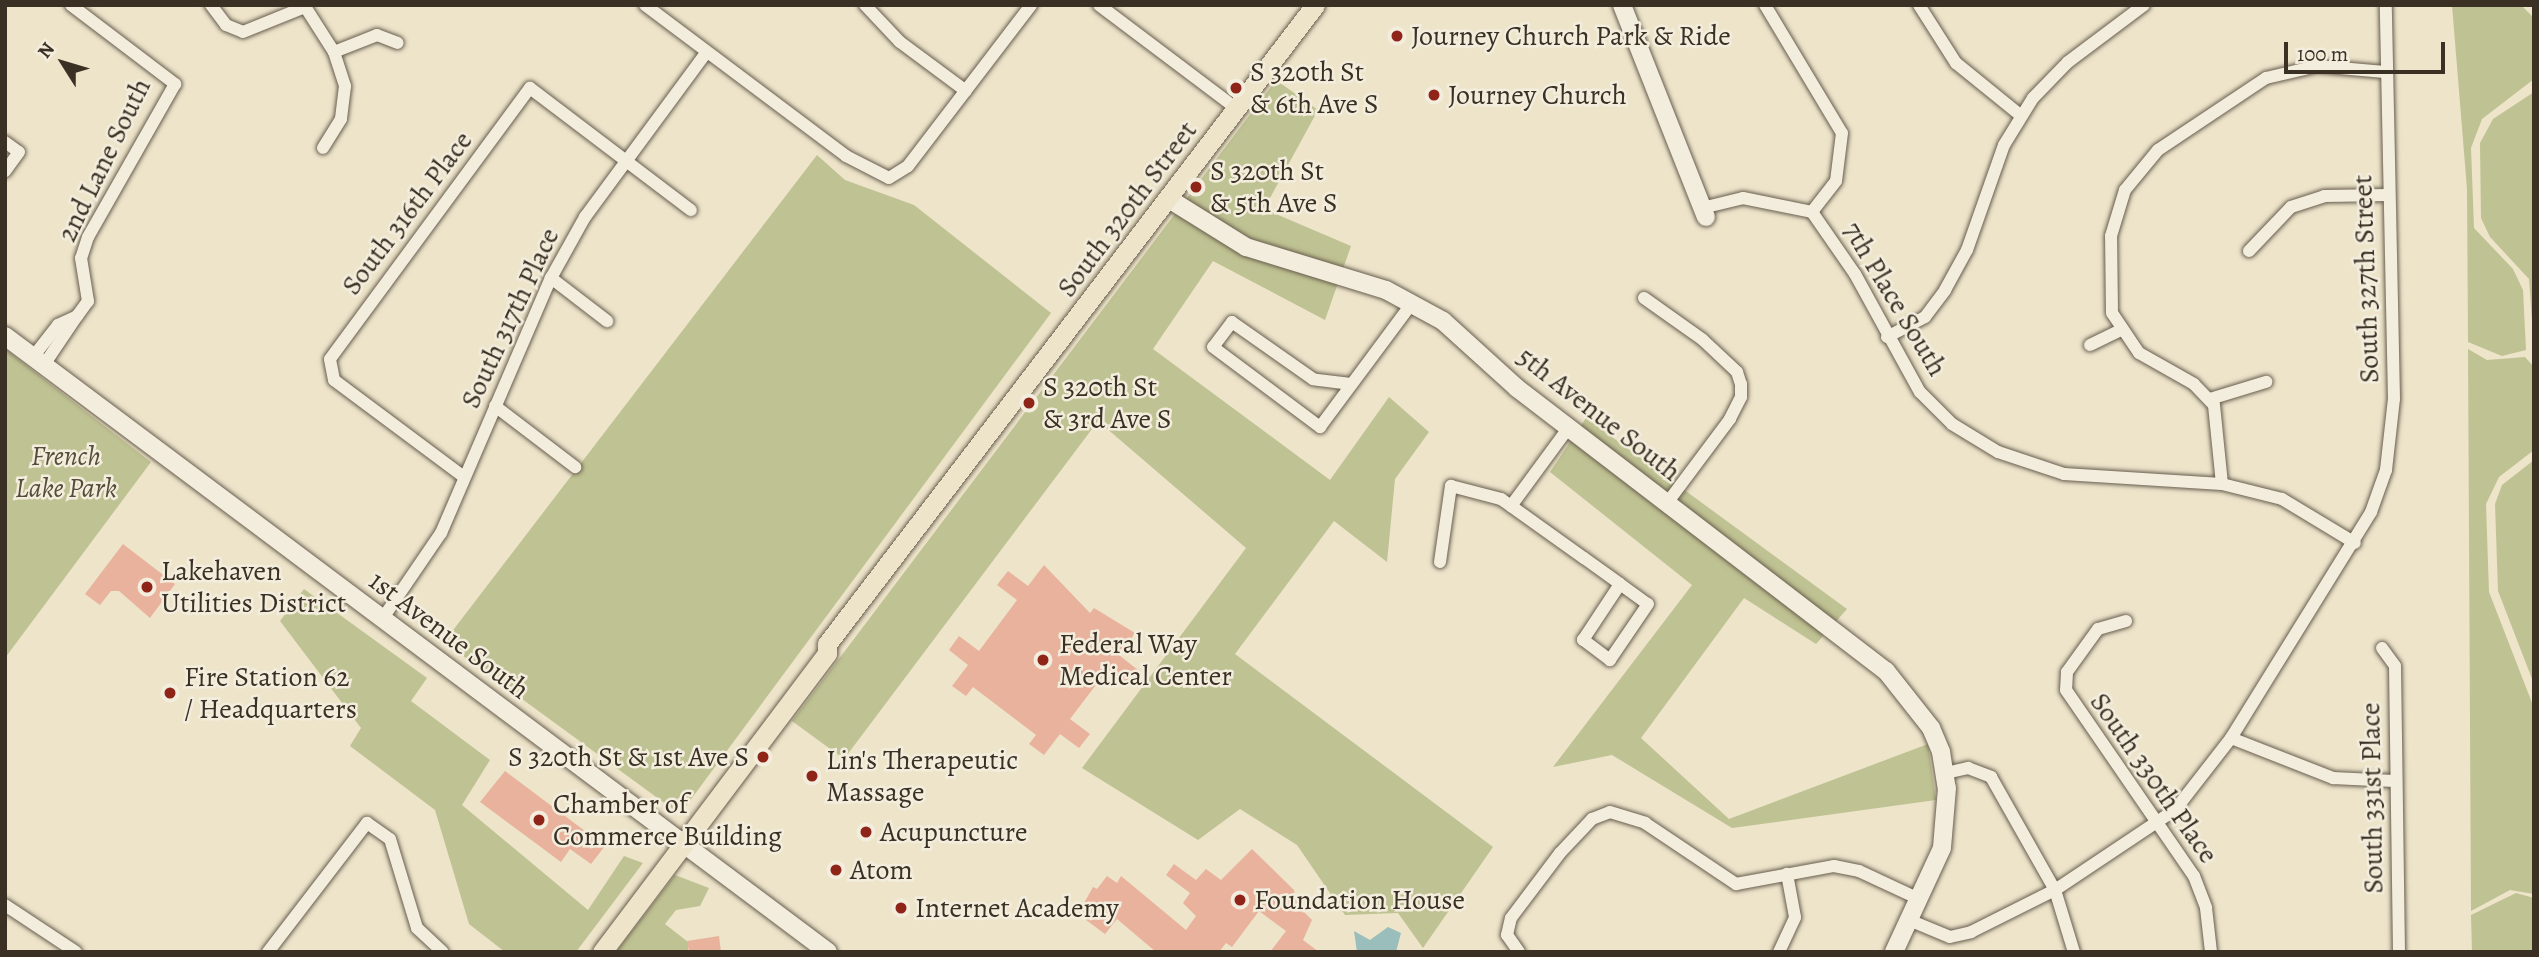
<!DOCTYPE html>
<html>
<head>
<meta charset="utf-8">
<style>
  body { margin:0 }
  #map { position:relative; width:2539px; height:957px; overflow:hidden; background:#ede4ca; font-family:Alegreya,serif }
  div>[style] { position:absolute }
  [style*='--x'] { left:calc(var(--x)*1px); top:calc(var(--y)*1px); width:calc(var(--w)*1px); rotate:calc(var(--a)*1deg) }
  .green>* { inset:0; background:#bfc292 }
  .water>* { inset:0; background:#9abebb }
  .building>* { inset:0; background:#e9b29d }
  .roads { filter:drop-shadow(0 0 2px #685d4e) drop-shadow(0 0 2px #685d4e) }
  .street>* { height:12px; margin:-6px; padding:0 6px; transform-origin:6px; border-radius:6px; background:#f3eddd }
  .secondary>* { height:18px; margin:-9px; padding:0 9px; transform-origin:9px; border-radius:9px; background:#f3eddd }
  .primary>* { height:19px; margin:-9.5px; padding:0 9.5px; transform-origin:9.5px; border-radius:9.5px; background:#ede4ca }
  .dots>* { width:19px; height:19px; translate:-50% -50%; box-sizing:border-box; border:4px solid #f3eddd; border-radius:50% }
  span { translate:-50% -50%; white-space:nowrap; text-align:center; line-height:1.15; -webkit-text-stroke:5px #f3eddd; paint-order:stroke }
  .poi-label { font-size:28px; color:#3b3024 }
  .left { translate:0 -50%; text-align:left }
  .right { translate:-100% -50%; text-align:right }
  .street-label { font-size:28px; color:#3b3024 }
  .park-label { font-size:28px; color:#554d3a; font-style:italic }
  .frame { position:absolute; inset:0; border:7px solid #3b3024; pointer-events:none }
  .north { position:absolute; left:28px; top:28px; width:70px; height:70px; -webkit-text-stroke:5px #f3eddd; paint-order:stroke; rotate:307deg; font-size:19px; font-weight:700; line-height:28px; text-align:center; color:#3b3024 }
  .north::after { content:''; display:block; margin:auto; width:24px; height:32px; background:#3b3024; clip-path:polygon(50% 0,100% 100%,50% 72%,0 100%) }
  .scale { position:absolute; left:2284px; top:42px; width:161px; height:32px; box-sizing:border-box; border:4px solid #3b3024; border-top:0; padding-left:9px; font-size:21px; line-height:24px; white-space:nowrap; color:#3b3024; -webkit-text-stroke:5px #f3eddd; paint-order:stroke }
</style>
</head>
<body>
<div id="map">
  <div class="green">
    <div style="clip-path:polygon(2452px 5px,2521px 5px,2534px 18px,2534px 79px,2482px 119px,2471px 148px,2474px 228px,2513px 269px,2523px 290px,2526px 350px,2502px 356px,2468px 342px,2467px 189px)"></div>
    <div style="clip-path:polygon(1276px 80px,1318px 110px,1264px 209px,1351px 246px,1325px 320px,1213px 261px,1153px 349px,1330px 480px,1389px 397px,1429px 432px,1395px 479px,1387px 562px,1334px 521px,1235px 654px,1493px 847px,1423px 948px,1398px 913px,1345px 915px,1297px 845px,1240px 809px,1198px 840px,1082px 768px,1246px 548px,1098px 421px,844px 759px,792px 721px)"></div>
    <div style="clip-path:polygon(2534px 92px,2534px 349px,2529px 279px,2490px 237px,2481px 218px,2480px 143px,2493px 119px)"></div>
    <div style="clip-path:polygon(817px 155px,845px 180px,914px 205px,1051px 313px,686px 806px,674px 810px,444px 642px)"></div>
    <div style="clip-path:polygon(5px 349px,151px 462px,5px 658px)"></div>
    <div style="clip-path:polygon(2468px 349px,2487px 360px,2525px 357px,2534px 367px,2534px 450px,2499px 477px,2486px 504px,2489px 592px,2534px 708px,2534px 894px,2510px 890px,2471px 911px)"></div>
    <div style="clip-path:polygon(1586px 418px,1847px 609px,1816px 644px,1744px 598px,1641px 738px,1729px 819px,1928px 744px,1936px 800px,1732px 828px,1612px 755px,1553px 767px,1692px 585px,1550px 472px)"></div>
    <div style="clip-path:polygon(2534px 460px,2534px 684px,2498px 591px,2495px 504px,2502px 485px)"></div>
    <div style="clip-path:polygon(304px 589px,427px 678px,411px 701px,490px 760px,462px 805px,588px 910px,624px 856px,643px 863px,576px 952px,505px 952px,469px 924px,435px 810px,350px 746px,361px 728px,280px 621px)"></div>
    <div style="clip-path:polygon(675px 875px,709px 888px,700px 906px,676px 910px,665px 924px,688px 942px,688px 952px,616px 952px)"></div>
    <div style="clip-path:polygon(2516px 893px,2534px 898px,2534px 952px,2472px 952px,2471px 915px)"></div>
  </div>
  <div class="water">
    <div style="clip-path:polygon(1388px 927px,1401px 933px,1396px 952px,1357px 952px,1354px 931px,1370px 940px)"></div>
  </div>
  <div class="building">
    <div style="clip-path:polygon(123px 544px,175px 584px,150px 618px,119px 591px,111px 591px,100px 605px,85px 594px)"></div>
    <div style="clip-path:polygon(1044px 565px,1090px 613px,1094px 608px,1135px 633px,1119px 655px,1138px 670px,1128px 684px,1108px 669px,1070px 719px,1090px 734px,1079px 748px,1060px 734px,1044px 755px,1029px 744px,1036px 735px,973px 687px,966px 696px,952px 686px,968px 665px,949px 650px,959px 636px,979px 651px,1017px 600px,997px 585px,1008px 571px,1028px 586px)"></div>
    <div style="clip-path:polygon(505px 771px,605px 846px,591px 864px,570px 849px,561px 862px,480px 802px)"></div>
    <div style="clip-path:polygon(1252px 849px,1294px 890px,1298px 906px,1312px 920px,1303px 940px,1319px 952px,1270px 952px,1286px 931px,1259px 911px,1232px 947px,1226px 943px,1219px 952px,1156px 952px,1117px 919px,1105px 934px,1078px 914px,1093px 887px,1097px 889px,1107px 876px,1117px 883px,1121px 876px,1186px 930px,1196px 916px,1183px 903px,1190px 893px,1166px 875px,1174px 864px,1196px 880px,1206px 869px,1221px 880px)"></div>
    <div style="clip-path:polygon(719px 936px,721px 952px,689px 952px,687px 941px)"></div>
  </div>
  <div class="roads">
    <div class="street">
      <div style="--x:71;--y:5;--w:131;--a:37.2"></div>
      <div style="--x:175;--y:84;--w:176;--a:119.6"></div>
      <div style="--x:88;--y:237;--w:22;--a:108"></div>
      <div style="--x:81;--y:258;--w:44;--a:80.8"></div>
      <div style="--x:88;--y:301;--w:19;--a:126"></div>
      <div style="--x:211;--y:5;--w:25;--a:53"></div>
      <div style="--x:226;--y:25;--w:18;--a:22"></div>
      <div style="--x:243;--y:32;--w:67;--a:-22"></div>
      <div style="--x:304;--y:5;--w:56;--a:57.4"></div>
      <div style="--x:334;--y:52;--w:36;--a:72"></div>
      <div style="--x:345;--y:86;--w:33;--a:97"></div>
      <div style="--x:341;--y:119;--w:34;--a:122"></div>
      <div style="--x:645;--y:5;--w:251;--a:36.9"></div>
      <div style="--x:846;--y:156;--w:48;--a:27.1"></div>
      <div style="--x:889;--y:178;--w:22;--a:-32"></div>
      <div style="--x:908;--y:166;--w:203;--a:-52.6"></div>
      <div style="--x:865;--y:5;--w:51;--a:46.6"></div>
      <div style="--x:900;--y:42;--w:82;--a:36.6"></div>
      <div style="--x:1099;--y:5;--w:173;--a:37"></div>
      <div style="--x:1765;--y:5;--w:149;--a:59"></div>
      <div style="--x:1842;--y:133;--w:48;--a:97.1"></div>
      <div style="--x:1836;--y:181;--w:39;--a:128"></div>
      <div style="--x:1919;--y:5;--w:69;--a:57.5"></div>
      <div style="--x:1956;--y:63;--w:82;--a:39.1"></div>
      <div style="--x:334;--y:52;--w:46;--a:-21.6"></div>
      <div style="--x:377;--y:35;--w:22;--a:21"></div>
      <div style="--x:5;--y:142;--w:17;--a:36"></div>
      <div style="--x:19;--y:152;--w:24;--a:126"></div>
      <div style="--x:1702;--y:208;--w:42;--a:-13.7"></div>
      <div style="--x:1743;--y:198;--w:70;--a:11.5"></div>
      <div style="--x:1812;--y:212;--w:75;--a:55.3"></div>
      <div style="--x:1855;--y:274;--w:135;--a:61.2"></div>
      <div style="--x:1920;--y:392;--w:45;--a:45"></div>
      <div style="--x:1952;--y:424;--w:54;--a:31.3"></div>
      <div style="--x:1998;--y:452;--w:70;--a:18.4"></div>
      <div style="--x:2064;--y:474;--w:158;--a:3.6"></div>
      <div style="--x:2222;--y:484;--w:62;--a:14"></div>
      <div style="--x:2282;--y:499;--w:85;--a:31.1"></div>
      <div style="--x:2249;--y:251;--w:61;--a:-46.3"></div>
      <div style="--x:2291;--y:207;--w:35;--a:-18"></div>
      <div style="--x:2324;--y:196;--w:63;--a:-0.9"></div>
      <div style="--x:551;--y:278;--w:71;--a:37.5"></div>
      <div style="--x:1644;--y:298;--w:72;--a:35.4"></div>
      <div style="--x:1703;--y:340;--w:47;--a:43.3"></div>
      <div style="--x:1737;--y:372;--w:13;--a:72"></div>
      <div style="--x:1741;--y:384;--w:13;--a:90"></div>
      <div style="--x:1741;--y:397;--w:25;--a:117"></div>
      <div style="--x:1730;--y:419;--w:104;--a:126.8"></div>
      <div style="--x:1887;--y:337;--w:43;--a:-27.8"></div>
      <div style="--x:1925;--y:317;--w:34;--a:-53"></div>
      <div style="--x:1945;--y:290;--w:46;--a:-61.2"></div>
      <div style="--x:1967;--y:250;--w:111;--a:-70.6"></div>
      <div style="--x:2004;--y:145;--w:55;--a:-58.3"></div>
      <div style="--x:2033;--y:98;--w:50;--a:-45.8"></div>
      <div style="--x:2068;--y:62;--w:95;--a:-36.9"></div>
      <div style="--x:2090;--y:345;--w:32;--a:-26"></div>
      <div style="--x:33;--y:357;--w:41;--a:-52"></div>
      <div style="--x:58;--y:325;--w:21;--a:-25"></div>
      <div style="--x:77;--y:316;--w:59;--a:124"></div>
      <div style="--x:1351;--y:384;--w:38;--a:-173"></div>
      <div style="--x:1313;--y:379;--w:99;--a:-144.9"></div>
      <div style="--x:1232;--y:322;--w:31;--a:127"></div>
      <div style="--x:1213;--y:347;--w:134;--a:36.8"></div>
      <div style="--x:1320;--y:427;--w:154;--a:-53.4"></div>
      <div style="--x:2210;--y:399;--w:59;--a:-16.9"></div>
      <div style="--x:495;--y:406;--w:101;--a:37.3"></div>
      <div style="--x:464;--y:477;--w:162;--a:-143.3"></div>
      <div style="--x:334;--y:380;--w:21;--a:-101"></div>
      <div style="--x:330;--y:359;--w:337;--a:-53.6"></div>
      <div style="--x:530;--y:88;--w:202;--a:37.2"></div>
      <div style="--x:2222;--y:484;--w:79;--a:-95.8"></div>
      <div style="--x:2214;--y:405;--w:29;--a:-134"></div>
      <div style="--x:2194;--y:384;--w:63;--a:-150.6"></div>
      <div style="--x:2139;--y:353;--w:48;--a:-124"></div>
      <div style="--x:2112;--y:313;--w:77;--a:-90.7"></div>
      <div style="--x:2111;--y:236;--w:48;--a:-73.1"></div>
      <div style="--x:2125;--y:190;--w:52;--a:-50.5"></div>
      <div style="--x:2158;--y:150;--w:130;--a:-33.7"></div>
      <div style="--x:2266;--y:78;--w:52;--a:-13.2"></div>
      <div style="--x:2317;--y:66;--w:68;--a:5"></div>
      <div style="--x:1511;--y:506;--w:98;--a:-53.7"></div>
      <div style="--x:1440;--y:562;--w:77;--a:-81.8"></div>
      <div style="--x:1451;--y:486;--w:52;--a:14.6"></div>
      <div style="--x:1501;--y:499;--w:12;--a:35"></div>
      <div style="--x:1511;--y:506;--w:90;--a:35.5"></div>
      <div style="--x:1584;--y:558;--w:44;--a:35.8"></div>
      <div style="--x:1620;--y:584;--w:34;--a:36"></div>
      <div style="--x:1648;--y:604;--w:68;--a:124.2"></div>
      <div style="--x:1610;--y:660;--w:34;--a:-143"></div>
      <div style="--x:1583;--y:640;--w:67;--a:-56.5"></div>
      <div style="--x:383;--y:618;--w:103;--a:-55.7"></div>
      <div style="--x:441;--y:533;--w:278;--a:-66.7"></div>
      <div style="--x:551;--y:278;--w:70;--a:-60.9"></div>
      <div style="--x:585;--y:217;--w:204;--a:-53.6"></div>
      <div style="--x:2126;--y:621;--w:29;--a:164"></div>
      <div style="--x:2098;--y:629;--w:53;--a:125.8"></div>
      <div style="--x:2067;--y:672;--w:18;--a:93"></div>
      <div style="--x:2066;--y:690;--w:226;--a:55.5"></div>
      <div style="--x:2194;--y:876;--w:34;--a:69"></div>
      <div style="--x:2206;--y:908;--w:44;--a:83.5"></div>
      <div style="--x:2382;--y:648;--w:22;--a:54"></div>
      <div style="--x:2395;--y:666;--w:286;--a:89.2"></div>
      <div style="--x:2231;--y:738;--w:110;--a:21.4"></div>
      <div style="--x:2333;--y:778;--w:61;--a:2.8"></div>
      <div style="--x:1946;--y:773;--w:23;--a:-13"></div>
      <div style="--x:1968;--y:768;--w:25;--a:21"></div>
      <div style="--x:1991;--y:777;--w:130;--a:60.5"></div>
      <div style="--x:2055;--y:890;--w:65;--a:73"></div>
      <div style="--x:5;--y:905;--w:85;--a:33.5"></div>
      <div style="--x:1909;--y:920;--w:44;--a:22.5"></div>
      <div style="--x:1950;--y:937;--w:22;--a:-13"></div>
      <div style="--x:1971;--y:932;--w:94;--a:-26.6"></div>
      <div style="--x:2055;--y:890;--w:144;--a:-33.7"></div>
      <div style="--x:2175;--y:810;--w:91;--a:-52.1"></div>
      <div style="--x:2231;--y:738;--w:266;--a:-58.2"></div>
      <div style="--x:2371;--y:512;--w:45;--a:-70.3"></div>
      <div style="--x:2386;--y:470;--w:71;--a:-83.6"></div>
      <div style="--x:2394;--y:399;--w:394;--a:-91.2"></div>
      <div style="--x:268;--y:952;--w:163;--a:-52.5"></div>
      <div style="--x:367;--y:823;--w:28;--a:35"></div>
      <div style="--x:390;--y:839;--w:93;--a:73.1"></div>
      <div style="--x:417;--y:928;--w:35;--a:43"></div>
      <div style="--x:1519;--y:952;--w:21;--a:-125"></div>
      <div style="--x:1507;--y:935;--w:17;--a:-77"></div>
      <div style="--x:1511;--y:918;--w:81;--a:-53"></div>
      <div style="--x:1560;--y:853;--w:47;--a:-46.7"></div>
      <div style="--x:1592;--y:819;--w:19;--a:-21"></div>
      <div style="--x:1610;--y:812;--w:37;--a:17"></div>
      <div style="--x:1645;--y:823;--w:110;--a:33.8"></div>
      <div style="--x:1736;--y:884;--w:100;--a:-10.4"></div>
      <div style="--x:1834;--y:866;--w:25;--a:11"></div>
      <div style="--x:1859;--y:871;--w:66;--a:25"></div>
      <div style="--x:1779;--y:952;--w:38;--a:-65"></div>
      <div style="--x:1795;--y:917;--w:44;--a:-100.5"></div>
    </div>
    <div class="secondary">
      <div style="--x:1622;--y:5;--w:228;--a:68.4"></div>
      <div style="--x:1169;--y:199;--w:91;--a:31.9"></div>
      <div style="--x:1246;--y:247;--w:146;--a:17.1"></div>
      <div style="--x:1386;--y:290;--w:65;--a:28.5"></div>
      <div style="--x:1443;--y:321;--w:100;--a:42.2"></div>
      <div style="--x:1517;--y:388;--w:465;--a:37.5"></div>
      <div style="--x:1886;--y:671;--w:73;--a:51.7"></div>
      <div style="--x:1931;--y:728;--w:26;--a:67"></div>
      <div style="--x:1941;--y:752;--w:36;--a:81"></div>
      <div style="--x:1947;--y:788;--w:60;--a:94.8"></div>
      <div style="--x:1942;--y:848;--w:115;--a:114.8"></div>
      <div style="--x:5;--y:336;--w:1028;--a:36.81"></div>
    </div>
    <div class="primary">
      <div style="--x:602;--y:952;--w:374;--a:-53"></div>
      <div style="--x:827;--y:653;--w:9;--a:-90"></div>
      <div style="--x:827;--y:644;--w:804;--a:-52.63"></div>
    </div>
  </div>
  <div class="dots">
    <div style="left:1397px;top:36px;background:#8f2418"></div>
    <div style="left:1236px;top:88px;background:#8f2418"></div>
    <div style="left:1434px;top:95px;background:#8f2418"></div>
    <div style="left:1196px;top:187px;background:#8f2418"></div>
    <div style="left:1029px;top:403px;background:#8f2418"></div>
    <div style="left:147px;top:587px;background:#8f2418"></div>
    <div style="left:1043px;top:660px;background:#8f2418"></div>
    <div style="left:170px;top:693px;background:#8f2418"></div>
    <div style="left:763px;top:757px;background:#8f2418"></div>
    <div style="left:812px;top:776px;background:#8f2418"></div>
    <div style="left:539px;top:820px;background:#8f2418"></div>
    <div style="left:866px;top:832px;background:#8f2418"></div>
    <div style="left:836px;top:870px;background:#8f2418"></div>
    <div style="left:1240px;top:900px;background:#8f2418"></div>
    <div style="left:901px;top:908px;background:#8f2418"></div>
  </div>
  <div class="poi-label">
    <span class="left" style="left:1411px;top:36px">Journey Church Park &amp; Ride</span>
    <span class="left" style="left:1250px;top:88px">S 320th St<br>&amp; 6th Ave S</span>
    <span class="left" style="left:1448px;top:95px">Journey Church</span>
    <span class="left" style="left:1210px;top:187px">S 320th St<br>&amp; 5th Ave S</span>
    <span class="left" style="left:1043px;top:403px">S 320th St<br>&amp; 3rd Ave S</span>
    <span class="left" style="left:161px;top:587px">Lakehaven<br>Utilities District</span>
    <span class="left" style="left:1059px;top:660px">Federal Way<br>Medical Center</span>
    <span class="left" style="left:184px;top:693px">Fire Station 62<br>/ Headquarters</span>
    <span class="right" style="left:749px;top:757px">S 320th St &amp; 1st Ave S</span>
    <span class="left" style="left:826px;top:776px">Lin's Therapeutic<br>Massage</span>
    <span class="left" style="left:553px;top:820px">Chamber of<br>Commerce Building</span>
    <span class="left" style="left:880px;top:832px">Acupuncture</span>
    <span class="left" style="left:850px;top:870px">Atom</span>
    <span class="left" style="left:1254px;top:900px">Foundation House</span>
    <span class="left" style="left:915px;top:908px">Internet Academy</span>
  </div>
  <div class="street-label">
    <span style="left:104px;top:160px;rotate:-64deg">2nd Lane South</span>
    <span style="left:1127px;top:209px;rotate:-53deg">South 320th Street</span>
    <span style="left:407px;top:213px;rotate:-53deg">South 316th Place</span>
    <span style="left:2366px;top:279px;rotate:-92deg">South 327th Street</span>
    <span style="left:1895px;top:299px;rotate:59deg">7th Place South</span>
    <span style="left:510px;top:318px;rotate:-65deg">South 317th Place</span>
    <span style="left:1599px;top:414px;rotate:38deg">5th Avenue South</span>
    <span style="left:449px;top:635px;rotate:37deg">1st Avenue South</span>
    <span style="left:2154px;top:778px;rotate:55deg">South 330th Place</span>
    <span style="left:2372px;top:798px;rotate:-91deg">South 331st Place</span>
  </div>
  <div class="park-label">
    <span style="left:66px;top:472px">French<br>Lake Park</span>
  </div>
  <div class="frame"></div>
  <div class="north">N</div>
  <div class="scale">100 m</div>
</div>
</body>
</html>
